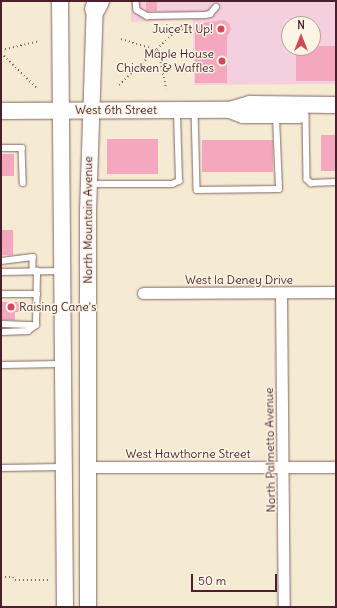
<!DOCTYPE html>
<html>
<head>
<meta charset="utf-8">
<style>
  body { margin:0 }
  #map { position:relative; width:337px; height:608px; overflow:hidden; background:#f5ebd3; font-family:Delius,sans-serif }
  div>[style] { position:absolute }
  [style*='--x'] { left:calc(var(--x)*1px); top:calc(var(--y)*1px); width:calc(var(--w)*1px); rotate:calc(var(--a)*1deg) }
  .built>* { inset:0; background:#f4cfde }
  .building>* { inset:0; background:#f5a7c0; transform-origin:0 0 }
  .path>* { height:2px; margin-top:-1px; transform-origin:0; background:repeating-linear-gradient(90deg,#866666 0 1px,transparent 0 4px) }
  .roads { filter:drop-shadow(0 0 1px #866666) drop-shadow(0 0 1px #866666) }
  .lane>* { height:5.5px; margin:-2.75px; padding:0 2.75px; transform-origin:2.75px; border-radius:2.75px; background:#fff }
  .street>* { height:11px; margin:-5.5px; padding:0 5.5px; transform-origin:5.5px; border-radius:5.5px; background:#fff }
  .secondary>* { height:16px; margin:-8px; padding:0 8px; transform-origin:8px; border-radius:8px; background:#fff }
  .highway>* { height:20px; margin:-10px; padding:0 10px; transform-origin:10px; border-radius:10px; background:#fff }
  .dots>* { width:11px; height:11px; translate:-50% -50%; box-sizing:border-box; border:2px solid #fcf5e5; border-radius:50% }
  span { translate:-50% -50%; white-space:nowrap; text-align:center; line-height:1.15; -webkit-text-stroke:3px #fcf5e5; paint-order:stroke }
  .poi-label { font-size:12px; color:#4a1f2b }
  .right { translate:-100% -50%; text-align:right }
  .left { translate:0 -50%; text-align:left }
  .street-label { font-size:12px; color:#4a1f2b }
  .frame { position:absolute; inset:0; border:2px solid #4a1f2b; pointer-events:none }
  .north { position:absolute; left:281px; top:16px; width:40px; height:40px; box-sizing:border-box; background:#fcf5e5; border:1px solid #b59f9b; border-radius:50%; rotate:0deg; font-size:11px; font-weight:700; line-height:16px; text-align:center; color:#4a1f2b }
  .north::after { content:''; display:block; margin:auto; width:14px; height:18px; background:#d1495b; clip-path:polygon(50% 0,100% 100%,50% 72%,0 100%) }
  .scale { position:absolute; left:191px; top:574px; width:86px; height:18px; box-sizing:border-box; border:2px solid #4a1f2b; border-top:0; padding-left:5px; font-size:12px; line-height:14px; white-space:nowrap; color:#4a1f2b; -webkit-text-stroke:3px #fcf5e5; paint-order:stroke }
</style>
</head>
<body>
<div id="map">
  <div class="built">
    <div style="clip-path:polygon(evenodd,131px 1px,336px 1px,336px 84px,194px 85px,193px 19px,131px 22px,131px 1px,289px 24px,313px 24px,313px 48px,289px 48px,289px 24px)"></div>
  </div>
  <div class="building">
    <div style="left:146px;top:1px;width:11px;height:10px"></div>
    <div style="clip-path:polygon(224px 20px,229px 23px,231px 29px,227px 37px,227px 83px,195px 83px,195px 30px,203px 23px)"></div>
    <div style="clip-path:polygon(313px 46px,336px 46px,336px 81px,296px 81px,296px 48px,313px 48px)"></div>
    <div style="left:321px;top:135px;width:15px;height:36px"></div>
    <div style="left:107px;top:139px;width:51px;height:35px"></div>
    <div style="left:202px;top:140px;width:71px;height:32px"></div>
    <div style="left:1px;top:154px;width:13px;height:22px"></div>
    <div style="left:13px;top:230px;width:25px;height:12px;rotate:90deg"></div>
    <div style="clip-path:polygon(1px 302px,21px 302px,21px 312px,15px 312px,15px 320px,1px 320px)"></div>
  </div>
  <div class="path">
    <div style="--x:121;--y:39;--w:39;--a:17"></div>
    <div style="--x:158;--y:50;--w:40;--a:78"></div>
    <div style="--x:1;--y:50;--w:39;--a:-13"></div>
    <div style="--x:1;--y:53;--w:49;--a:44.2"></div>
    <div style="--x:119;--y:85;--w:86;--a:-43.6"></div>
    <div style="--x:181;--y:26;--w:5;--a:-11"></div>
    <div style="--x:186;--y:25;--w:4;--a:45"></div>
    <div style="--x:189;--y:28;--w:5;--a:127"></div>
    <div style="--x:186;--y:32;--w:6;--a:-149"></div>
    <div style="--x:1;--y:577;--w:12;--a:0"></div>
    <div style="--x:13;--y:577;--w:4;--a:56"></div>
    <div style="--x:15;--y:580;--w:35;--a:0"></div>
  </div>
  <div class="roads">
    <div class="lane">
      <div style="--x:136;--y:1;--w:9;--a:84"></div>
      <div style="--x:137;--y:10;--w:12;--a:31"></div>
      <div style="--x:147;--y:16;--w:58;--a:-1"></div>
      <div style="--x:205;--y:15;--w:5;--a:-11"></div>
      <div style="--x:210;--y:14;--w:9;--a:-49"></div>
      <div style="--x:195;--y:111;--w:79;--a:88.5"></div>
      <div style="--x:197;--y:190;--w:82;--a:-0.7"></div>
      <div style="--x:279;--y:189;--w:72;--a:-92.4"></div>
      <div style="--x:306;--y:115;--w:64;--a:89.1"></div>
      <div style="--x:307;--y:179;--w:6;--a:45"></div>
      <div style="--x:311;--y:183;--w:25;--a:-2"></div>
      <div style="--x:1;--y:148;--w:21;--a:0"></div>
      <div style="--x:22;--y:148;--w:35;--a:88"></div>
      <div style="--x:91;--y:184;--w:81;--a:0"></div>
      <div style="--x:172;--y:184;--w:8;--a:-23"></div>
      <div style="--x:179;--y:181;--w:69;--a:-91.7"></div>
      <div style="--x:1;--y:261;--w:32;--a:-7"></div>
      <div style="--x:33;--y:257;--w:14;--a:90"></div>
      <div style="--x:1;--y:272;--w:60;--a:-1"></div>
      <div style="--x:1;--y:294;--w:36;--a:0"></div>
      <div style="--x:1;--y:324;--w:35;--a:2"></div>
      <div style="--x:36;--y:325;--w:54;--a:-88.9"></div>
      <div style="--x:1;--y:332;--w:27;--a:-2"></div>
      <div style="--x:28;--y:331;--w:10;--a:-37"></div>
      <div style="--x:1;--y:365;--w:60;--a:-1"></div>
      <div style="--x:1;--y:468;--w:62;--a:-0.9"></div>
    </div>
    <div class="street">
      <div style="--x:143;--y:293;--w:193;--a:-0.3"></div>
      <div style="--x:281;--y:293;--w:314;--a:89.5"></div>
      <div style="--x:88;--y:467;--w:248;--a:0"></div>
    </div>
    <div class="secondary">
      <div style="--x:60;--y:1;--w:606;--a:89.53"></div>
      <div style="--x:230;--y:110;--w:14;--a:21"></div>
      <div style="--x:243;--y:115;--w:56;--a:0"></div>
      <div style="--x:1;--y:111;--w:229;--a:-0.3"></div>
      <div style="--x:230;--y:110;--w:21;--a:-17"></div>
      <div style="--x:250;--y:104;--w:86;--a:0.7"></div>
      <div style="--x:88;--y:607;--w:395;--a:-90"></div>
      <div style="--x:88;--y:212;--w:211;--a:-88.1"></div>
    </div>
    <div class="highway">
      <div style="--x:95;--y:9;--w:9;--a:-63"></div>
    </div>
  </div>
  <div class="dots">
    <div style="left:221px;top:29px;background:#d1495b"></div>
    <div style="left:222px;top:61px;background:#d1495b"></div>
    <div style="left:11px;top:307px;background:#d1495b"></div>
  </div>
  <div class="poi-label">
    <span class="right" style="left:213px;top:29px">Juice It Up!</span>
    <span class="right" style="left:214px;top:61px">Maple House<br>Chicken &amp; Waffles</span>
    <span class="left" style="left:19px;top:307px">Raising Cane's</span>
  </div>
  <div class="street-label">
    <span style="left:116px;top:110px">West 6th Street</span>
    <span style="left:88px;top:220px;rotate:-90deg">North Mountain Avenue</span>
    <span style="left:239px;top:280px">West la Deney Drive</span>
    <span style="left:270px;top:450px;rotate:-91deg">North Palmetto Avenue</span>
    <span style="left:188px;top:454px">West Hawthorne Street</span>
  </div>
  <div class="frame"></div>
  <div class="north">N</div>
  <div class="scale">50 m</div>
</div>
</body>
</html>
